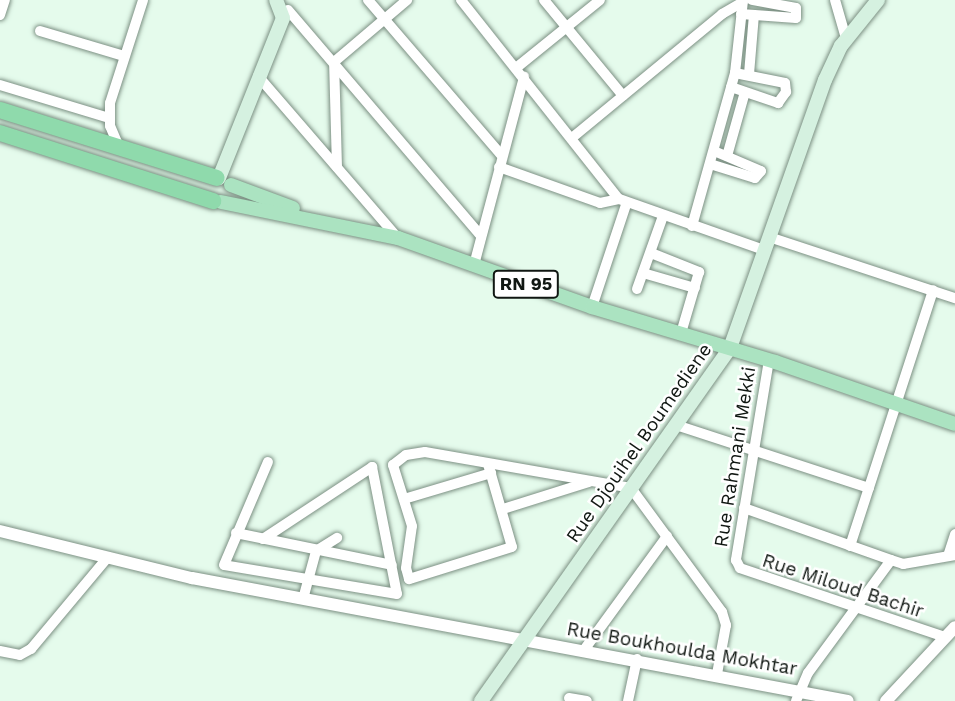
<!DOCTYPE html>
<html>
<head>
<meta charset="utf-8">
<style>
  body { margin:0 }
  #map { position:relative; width:955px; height:701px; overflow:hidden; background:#e5fbec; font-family:"Work Sans",sans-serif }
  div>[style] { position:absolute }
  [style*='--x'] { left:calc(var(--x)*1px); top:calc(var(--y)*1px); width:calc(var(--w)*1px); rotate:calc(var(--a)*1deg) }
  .roads { filter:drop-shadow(0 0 2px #7c9083) drop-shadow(0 0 2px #7c9083) }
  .minor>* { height:10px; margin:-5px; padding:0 5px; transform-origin:5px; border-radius:5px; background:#fff }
  .tertiary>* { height:12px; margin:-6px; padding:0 6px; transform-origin:6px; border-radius:6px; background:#fff }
  .secondary>* { height:14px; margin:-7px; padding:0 7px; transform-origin:7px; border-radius:7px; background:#d5f1e0 }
  .primary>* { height:14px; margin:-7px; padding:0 7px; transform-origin:7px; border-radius:7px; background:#abe3c1 }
  .trunk>* { height:16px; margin:-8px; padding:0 8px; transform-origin:8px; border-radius:8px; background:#8fdaac }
  span { translate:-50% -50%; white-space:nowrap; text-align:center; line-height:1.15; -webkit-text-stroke:5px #fff; paint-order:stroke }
  .shield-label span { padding:2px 5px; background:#fff; border:2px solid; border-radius:5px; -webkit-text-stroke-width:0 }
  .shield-label { font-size:18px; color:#101712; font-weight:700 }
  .street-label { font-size:19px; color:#101712 }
</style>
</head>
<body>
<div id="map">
  <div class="roads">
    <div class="minor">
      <div style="--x:368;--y:0;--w:206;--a:49.3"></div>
      <div style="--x:461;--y:0;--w:254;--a:51.6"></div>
      <div style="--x:619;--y:199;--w:154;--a:19.4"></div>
      <div style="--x:544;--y:0;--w:124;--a:50.5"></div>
      <div style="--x:835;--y:0;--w:40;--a:74"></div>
      <div style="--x:288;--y:10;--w:297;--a:49.5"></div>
      <div style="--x:741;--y:14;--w:55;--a:4.2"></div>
      <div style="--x:796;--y:18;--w:10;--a:-90"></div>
      <div style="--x:796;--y:8;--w:45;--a:-169.7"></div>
      <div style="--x:0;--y:15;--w:16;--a:-72"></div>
      <div style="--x:40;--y:31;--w:88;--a:16.6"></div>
      <div style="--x:516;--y:68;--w:108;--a:-39"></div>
      <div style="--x:749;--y:74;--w:59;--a:-85.2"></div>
      <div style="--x:258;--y:76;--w:213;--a:49.2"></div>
      <div style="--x:0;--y:85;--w:114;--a:16.8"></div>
      <div style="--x:731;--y:87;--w:50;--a:18.8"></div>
      <div style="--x:778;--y:103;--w:14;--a:-54"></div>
      <div style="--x:786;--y:92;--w:9;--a:-96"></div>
      <div style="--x:785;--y:83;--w:51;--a:-168.7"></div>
      <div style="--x:573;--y:137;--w:193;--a:-39.5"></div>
      <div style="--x:722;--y:14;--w:24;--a:-30"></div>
      <div style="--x:119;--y:147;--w:23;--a:-113"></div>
      <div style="--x:110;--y:126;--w:23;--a:-90"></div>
      <div style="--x:110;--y:103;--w:108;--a:-72.2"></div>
      <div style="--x:727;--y:156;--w:66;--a:-74.3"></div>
      <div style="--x:710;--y:164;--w:47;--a:17.3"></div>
      <div style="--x:755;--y:178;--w:9;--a:-49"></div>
      <div style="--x:761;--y:171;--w:51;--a:-156.9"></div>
      <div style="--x:337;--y:167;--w:105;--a:-91.6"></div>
      <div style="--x:334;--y:62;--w:96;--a:-40.3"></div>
      <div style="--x:499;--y:167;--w:107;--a:19.6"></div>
      <div style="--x:600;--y:203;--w:19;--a:-12"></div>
      <div style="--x:692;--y:226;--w:159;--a:-74.3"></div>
      <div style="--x:735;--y:73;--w:73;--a:-83.7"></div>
      <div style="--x:769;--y:237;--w:196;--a:18.2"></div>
      <div style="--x:651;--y:253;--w:52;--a:21.6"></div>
      <div style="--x:699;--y:272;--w:64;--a:106.4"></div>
      <div style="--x:474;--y:265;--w:195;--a:-75.1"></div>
      <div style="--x:643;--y:273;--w:54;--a:16.1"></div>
      <div style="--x:637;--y:289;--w:77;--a:-70.4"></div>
      <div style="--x:592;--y:307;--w:108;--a:-71.6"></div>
      <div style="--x:769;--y:360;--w:203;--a:99.4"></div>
      <div style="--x:736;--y:560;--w:9;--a:63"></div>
      <div style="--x:740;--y:568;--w:216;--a:18.6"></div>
      <div style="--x:676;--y:425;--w:203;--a:18.1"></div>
      <div style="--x:488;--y:464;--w:86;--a:73.9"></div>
      <div style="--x:512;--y:547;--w:108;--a:162.7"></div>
      <div style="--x:409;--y:579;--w:11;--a:-105"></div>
      <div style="--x:406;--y:568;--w:42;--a:-81.9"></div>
      <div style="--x:412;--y:526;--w:64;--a:-107.3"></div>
      <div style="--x:393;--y:465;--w:16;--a:-38"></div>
      <div style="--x:406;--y:455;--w:19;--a:-9"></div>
      <div style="--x:425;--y:452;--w:209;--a:9.9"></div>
      <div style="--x:631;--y:488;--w:154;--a:53.7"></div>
      <div style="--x:722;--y:612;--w:14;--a:73"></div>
      <div style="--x:726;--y:625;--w:50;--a:100.4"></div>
      <div style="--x:404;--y:499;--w:91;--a:-16.6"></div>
      <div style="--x:744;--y:508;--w:156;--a:19.5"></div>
      <div style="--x:503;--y:509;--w:90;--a:-17.4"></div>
      <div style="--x:236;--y:533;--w:159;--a:11.6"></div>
      <div style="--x:263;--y:539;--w:131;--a:-33.4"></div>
      <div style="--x:372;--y:467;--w:129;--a:78.9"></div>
      <div style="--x:397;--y:594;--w:175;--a:-170.5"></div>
      <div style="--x:224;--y:565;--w:112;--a:-66.9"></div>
      <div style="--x:850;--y:546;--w:269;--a:-72"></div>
      <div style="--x:948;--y:556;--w:23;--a:-72"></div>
      <div style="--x:303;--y:599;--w:50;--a:-74.8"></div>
      <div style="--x:316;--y:551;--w:25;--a:-32"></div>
      <div style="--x:584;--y:650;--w:141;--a:-53.9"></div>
      <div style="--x:0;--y:651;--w:20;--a:11"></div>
      <div style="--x:20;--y:655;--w:13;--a:-29"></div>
      <div style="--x:31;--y:649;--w:120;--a:-50.1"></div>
      <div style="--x:569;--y:698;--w:18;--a:9"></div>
      <div style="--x:628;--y:701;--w:43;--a:-77.9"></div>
      <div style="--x:796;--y:701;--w:30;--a:-67"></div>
      <div style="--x:808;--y:673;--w:140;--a:-53.7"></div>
      <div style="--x:891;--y:560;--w:13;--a:18"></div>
      <div style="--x:903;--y:564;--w:53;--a:-9.8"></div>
    </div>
    <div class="tertiary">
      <div style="--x:0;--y:531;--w:198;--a:13.8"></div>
      <div style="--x:192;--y:578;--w:667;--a:10.62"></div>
      <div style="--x:886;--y:701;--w:101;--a:-47"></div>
    </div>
    <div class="secondary">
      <div style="--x:219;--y:178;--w:172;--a:-68.2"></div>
      <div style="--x:283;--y:18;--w:19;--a:-111"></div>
      <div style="--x:481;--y:701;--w:432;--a:-54.8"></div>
      <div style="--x:730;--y:348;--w:284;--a:-70.5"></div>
      <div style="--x:825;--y:80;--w:38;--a:-65"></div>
      <div style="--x:841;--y:46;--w:59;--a:-51.2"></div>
    </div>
    <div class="primary">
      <div style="--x:231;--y:185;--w:66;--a:20.4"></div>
      <div style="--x:221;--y:202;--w:181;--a:11.5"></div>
      <div style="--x:398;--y:238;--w:206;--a:19.6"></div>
      <div style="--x:592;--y:307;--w:191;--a:16.7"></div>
      <div style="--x:775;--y:362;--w:190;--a:19"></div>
    </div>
    <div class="trunk">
      <div style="--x:0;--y:110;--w:227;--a:17.4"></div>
      <div style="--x:0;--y:133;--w:224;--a:17.7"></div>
    </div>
  </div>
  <div class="shield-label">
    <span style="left:526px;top:284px">RN 95</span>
  </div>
  <div class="street-label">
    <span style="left:639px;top:443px;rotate:-55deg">Rue Djouihel Boumediene</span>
    <span style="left:735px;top:457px;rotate:-81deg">Rue Rahmani Mekki</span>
    <span style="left:843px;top:586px;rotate:18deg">Rue Miloud Bachir</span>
    <span style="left:682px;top:649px;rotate:10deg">Rue Boukhoulda Mokhtar</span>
  </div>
</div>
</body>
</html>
